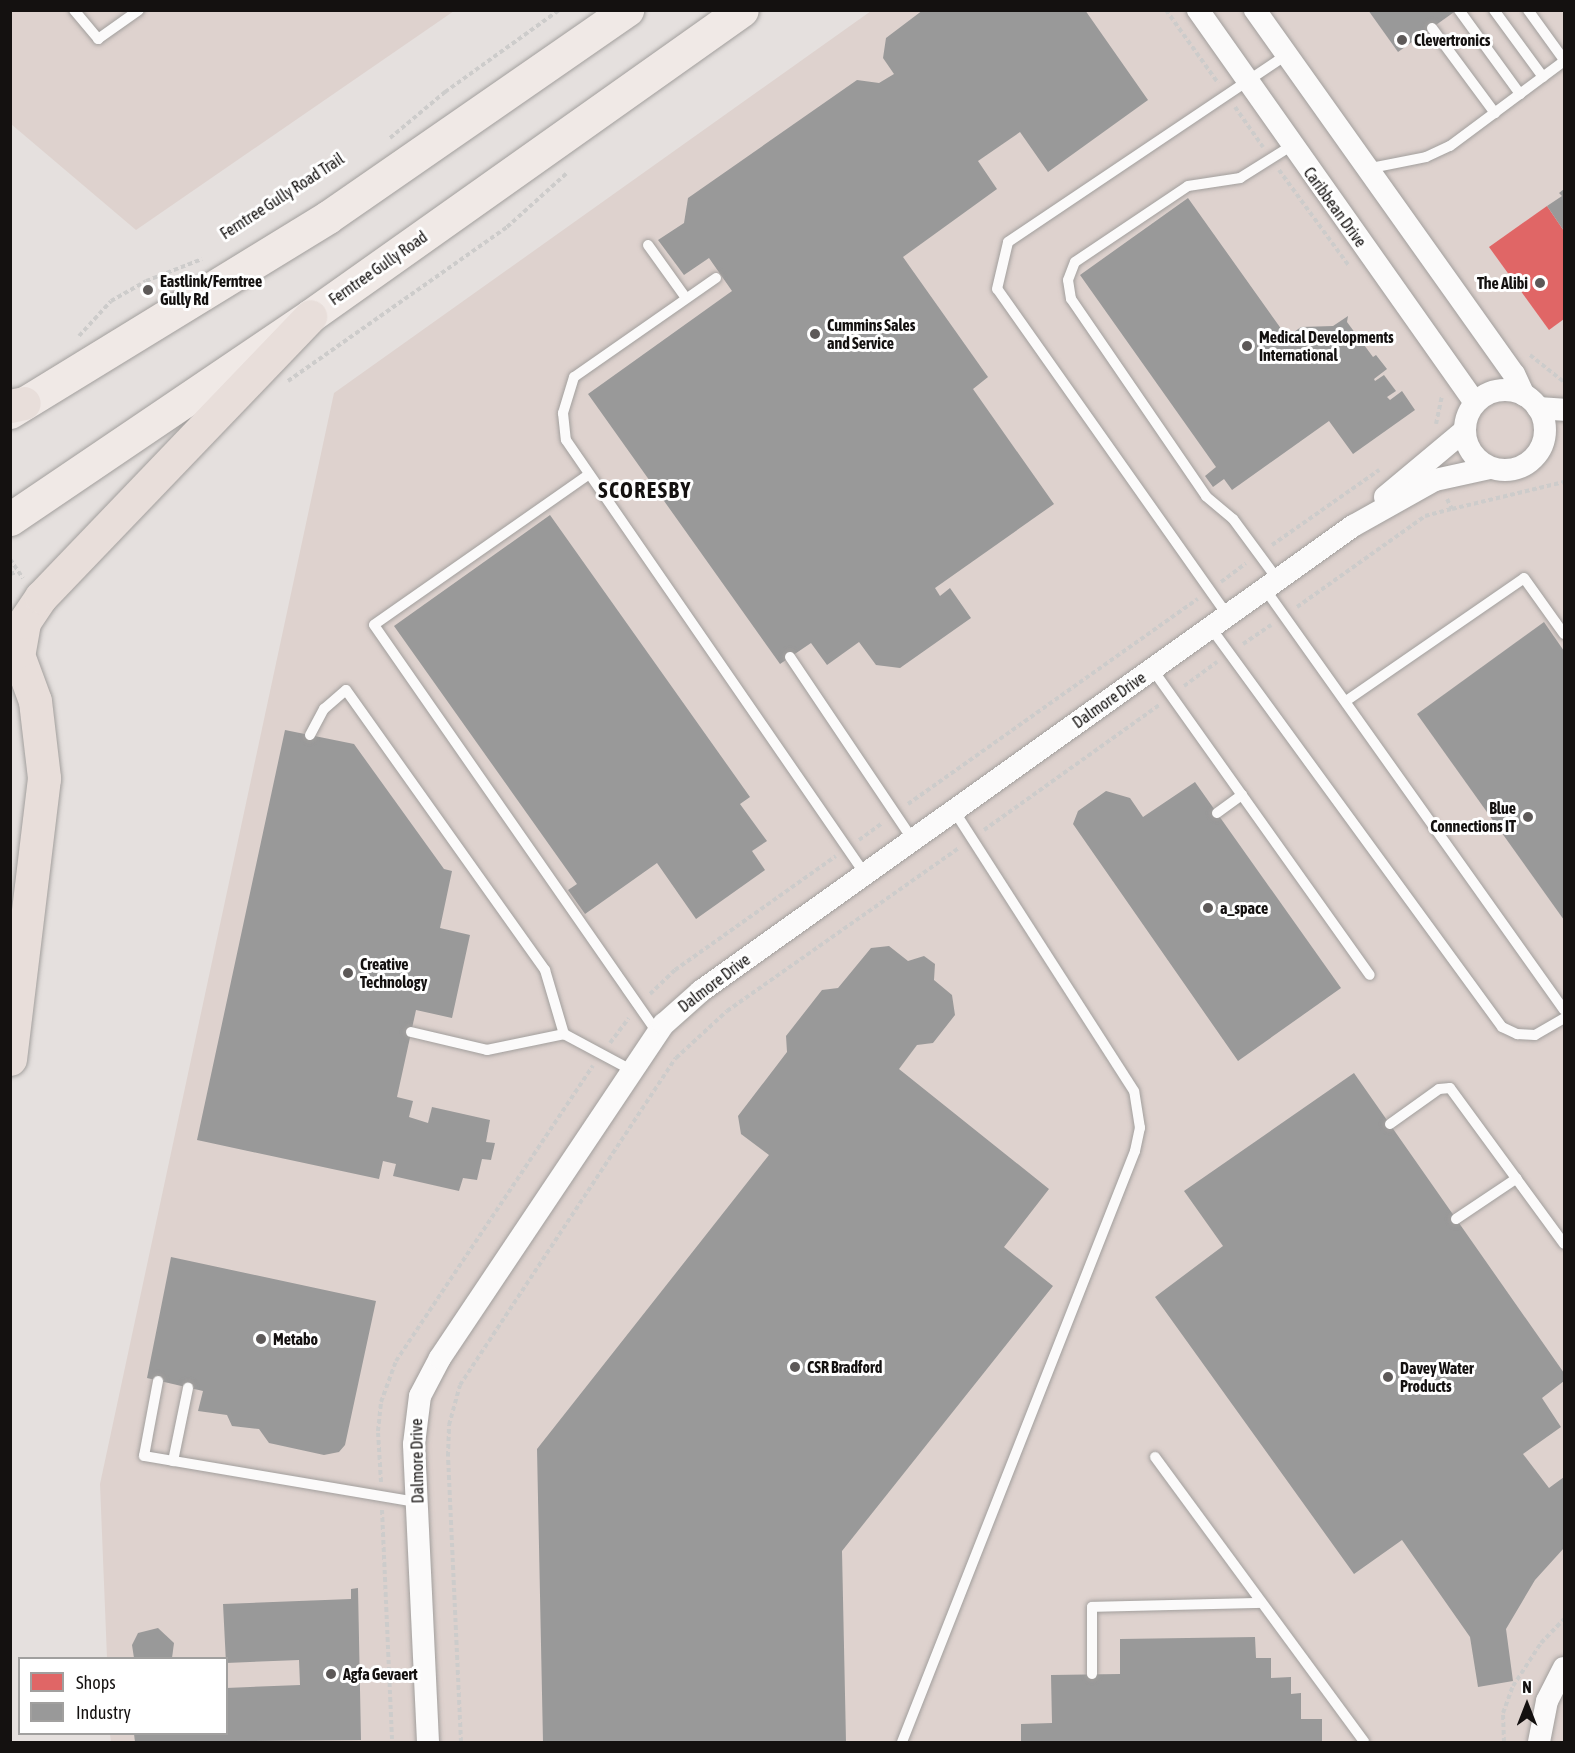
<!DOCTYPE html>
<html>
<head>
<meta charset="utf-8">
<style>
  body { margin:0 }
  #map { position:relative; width:1575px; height:1753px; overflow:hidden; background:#e5e0de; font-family:"Asap Condensed",sans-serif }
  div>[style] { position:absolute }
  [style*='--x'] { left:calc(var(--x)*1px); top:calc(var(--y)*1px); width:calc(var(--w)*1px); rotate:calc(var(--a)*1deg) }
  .built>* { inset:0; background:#ded2ce }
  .shops>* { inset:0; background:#e06666 }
  .industry>* { inset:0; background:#999 }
  .path>* { height:4px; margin-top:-2px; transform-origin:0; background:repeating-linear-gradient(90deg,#cdcccb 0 4.5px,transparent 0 7.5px) }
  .roads { filter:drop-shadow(0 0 2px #a29f9d) drop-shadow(0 0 2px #a29f9d) }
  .lane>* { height:10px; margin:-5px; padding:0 5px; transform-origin:5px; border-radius:5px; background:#fbfafa }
  .street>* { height:22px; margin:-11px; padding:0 11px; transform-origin:11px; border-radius:11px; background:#fbfafa }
  .street>.ring { margin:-11px; padding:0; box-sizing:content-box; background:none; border:22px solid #fbfafa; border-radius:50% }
  .primary>* { height:33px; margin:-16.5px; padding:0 16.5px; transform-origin:16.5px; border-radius:16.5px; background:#f0e9e6 }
  .highway>* { height:33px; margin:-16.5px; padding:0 16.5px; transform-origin:16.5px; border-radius:16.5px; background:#e8deda }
  .dots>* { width:16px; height:16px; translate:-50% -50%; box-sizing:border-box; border:3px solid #fff; border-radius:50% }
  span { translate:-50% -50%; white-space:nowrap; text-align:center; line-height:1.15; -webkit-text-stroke:6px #fff; paint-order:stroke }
  .poi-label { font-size:16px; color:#141110; font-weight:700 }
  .left { translate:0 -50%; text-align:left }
  .right { translate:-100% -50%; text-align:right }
  .street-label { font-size:16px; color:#141110 }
  .district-label { font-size:22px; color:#141110; font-weight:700; letter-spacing:1.5px }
  .frame { position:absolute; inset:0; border:12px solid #141110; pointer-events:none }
  .legend { position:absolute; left:18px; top:1657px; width:210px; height:78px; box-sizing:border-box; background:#fff; border:2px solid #a1a09f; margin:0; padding:8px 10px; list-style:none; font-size:18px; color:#141110 }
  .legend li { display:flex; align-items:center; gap:12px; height:30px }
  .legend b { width:30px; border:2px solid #a1a09f }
  .north { position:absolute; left:1497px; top:1675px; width:60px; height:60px; -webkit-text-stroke:4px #fff; paint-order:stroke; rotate:0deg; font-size:16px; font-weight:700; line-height:24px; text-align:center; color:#141110 }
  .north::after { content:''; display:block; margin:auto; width:21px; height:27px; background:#141110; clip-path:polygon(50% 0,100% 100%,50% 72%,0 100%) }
</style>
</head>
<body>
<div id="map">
  <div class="built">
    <div style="clip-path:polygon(11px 11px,454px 11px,136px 230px,11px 124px)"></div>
    <div style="clip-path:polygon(871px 11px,1564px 11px,1564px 1742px,111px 1742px,110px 1734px,226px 1734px,226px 1658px,107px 1658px,100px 1484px,334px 393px)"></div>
  </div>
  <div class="shops">
    <div style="clip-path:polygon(1547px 206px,1564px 231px,1564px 319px,1549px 330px,1489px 247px)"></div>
  </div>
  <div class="industry">
    <div style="clip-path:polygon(923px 10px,1085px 10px,1148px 100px,1048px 172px,1020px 132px,978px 161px,997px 189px,903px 257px,988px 377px,973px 389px,1054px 504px,935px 588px,940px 596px,950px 588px,971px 618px,900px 668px,876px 665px,859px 642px,827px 665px,811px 643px,780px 664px,588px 394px,732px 291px,709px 258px,684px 275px,658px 240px,684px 223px,688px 198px,857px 80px,879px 83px,894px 74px,883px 58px,886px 38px)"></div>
    <div style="clip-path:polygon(1368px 10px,1457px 10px,1398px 52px)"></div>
    <div style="clip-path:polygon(1564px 189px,1564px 231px,1547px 206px,1562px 196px,1559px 193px)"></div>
    <div style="clip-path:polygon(1188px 198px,1287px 337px,1301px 327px,1333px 326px,1348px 316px,1347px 322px,1373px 357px,1376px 355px,1387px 369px,1374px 379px,1375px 381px,1384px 375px,1396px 391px,1387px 397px,1390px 400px,1402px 391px,1415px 410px,1353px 454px,1329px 421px,1232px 490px,1224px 479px,1213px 487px,1205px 476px,1216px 467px,1080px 275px)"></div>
    <div style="clip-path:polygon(550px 515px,750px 797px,740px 804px,767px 841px,752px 851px,765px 870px,696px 919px,657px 863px,585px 914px,568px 890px,577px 884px,394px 626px)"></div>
    <div style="clip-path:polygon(1544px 622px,1564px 651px,1564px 920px,1417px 714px)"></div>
    <div style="clip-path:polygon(285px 730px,354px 744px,444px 869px,452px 871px,440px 928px,470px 935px,452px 1018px,416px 1010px,397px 1097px,413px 1101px,409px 1117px,428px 1123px,432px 1107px,490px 1120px,486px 1142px,495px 1143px,491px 1160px,482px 1159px,477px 1180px,463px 1178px,459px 1191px,393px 1176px,396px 1164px,383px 1161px,379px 1179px,197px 1140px)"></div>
    <div style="clip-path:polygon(1195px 782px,1341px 988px,1238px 1061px,1073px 824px,1078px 811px,1106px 791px,1130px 798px,1143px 817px)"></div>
    <div style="clip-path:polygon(889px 946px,908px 961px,924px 956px,935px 964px,934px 980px,952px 995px,955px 1015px,933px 1043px,917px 1045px,899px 1069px,1049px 1189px,1004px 1247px,1053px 1286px,842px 1551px,846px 1742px,543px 1742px,537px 1449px,769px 1155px,741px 1134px,738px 1116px,787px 1052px,786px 1036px,822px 990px,838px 988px,871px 948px)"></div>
    <div style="clip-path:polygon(1354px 1073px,1564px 1373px,1564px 1381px,1542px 1398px,1561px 1427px,1523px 1454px,1549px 1488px,1564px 1477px,1564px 1548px,1535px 1580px,1506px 1629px,1513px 1681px,1478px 1687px,1470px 1637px,1402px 1540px,1354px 1574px,1155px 1297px,1223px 1246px,1184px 1191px)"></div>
    <div style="clip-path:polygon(171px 1257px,376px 1301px,345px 1445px,339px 1452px,324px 1455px,269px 1443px,259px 1429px,232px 1426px,227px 1415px,198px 1411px,203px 1391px,147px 1378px)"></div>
    <div style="clip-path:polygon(358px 1588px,361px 1740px,135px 1742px,134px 1734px,226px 1734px,226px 1688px,300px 1685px,299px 1660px,226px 1663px,223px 1604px,351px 1599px,351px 1589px)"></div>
    <div style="clip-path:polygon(158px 1628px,174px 1643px,172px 1658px,134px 1658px,132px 1645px,138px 1633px)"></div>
    <div style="clip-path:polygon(1255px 1637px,1256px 1658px,1271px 1658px,1271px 1678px,1291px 1677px,1291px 1694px,1301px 1693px,1301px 1719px,1322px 1719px,1322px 1742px,1021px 1742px,1021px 1724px,1052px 1723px,1051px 1675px,1120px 1674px,1120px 1639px)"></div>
  </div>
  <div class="path">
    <div style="--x:1166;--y:10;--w:90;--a:54.5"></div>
    <div style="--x:1235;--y:107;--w:49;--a:55"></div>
    <div style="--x:390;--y:138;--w:72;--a:-39.9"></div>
    <div style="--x:445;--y:92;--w:140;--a:-35.7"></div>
    <div style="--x:1279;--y:170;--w:119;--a:53.9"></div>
    <div style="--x:79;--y:336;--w:47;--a:-47.6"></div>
    <div style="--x:111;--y:301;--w:40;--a:-29.7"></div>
    <div style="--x:146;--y:281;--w:60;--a:-21.4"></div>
    <div style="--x:1530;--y:355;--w:43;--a:38.5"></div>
    <div style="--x:288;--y:381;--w:268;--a:-35.1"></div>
    <div style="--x:507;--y:227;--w:81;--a:-42"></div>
    <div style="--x:1436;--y:424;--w:29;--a:-78"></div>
    <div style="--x:1447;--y:499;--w:11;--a:63"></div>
    <div style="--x:1452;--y:509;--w:115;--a:-13.6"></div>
    <div style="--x:1272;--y:545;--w:131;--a:-35"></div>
    <div style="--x:10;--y:559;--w:23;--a:56"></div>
    <div style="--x:10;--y:574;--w:7;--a:-16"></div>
    <div style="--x:1221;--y:582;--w:31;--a:-37"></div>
    <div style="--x:1297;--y:607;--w:157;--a:-35.4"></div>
    <div style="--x:1425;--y:516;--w:28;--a:-15"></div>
    <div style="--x:1243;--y:644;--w:34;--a:-34"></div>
    <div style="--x:1184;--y:686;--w:41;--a:-36"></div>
    <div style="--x:908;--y:804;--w:355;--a:-35.3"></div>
    <div style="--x:984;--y:830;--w:215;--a:-35.5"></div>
    <div style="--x:859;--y:840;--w:29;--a:-36"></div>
    <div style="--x:650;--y:994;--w:35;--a:-44"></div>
    <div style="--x:675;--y:970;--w:197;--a:-35.3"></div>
    <div style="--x:610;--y:1043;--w:31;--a:-53"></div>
    <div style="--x:381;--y:1482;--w:51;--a:-93.4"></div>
    <div style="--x:378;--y:1431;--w:29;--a:-84"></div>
    <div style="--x:381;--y:1402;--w:44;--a:-69.9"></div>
    <div style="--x:396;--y:1361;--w:355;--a:-56.3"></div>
    <div style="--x:382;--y:1510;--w:232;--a:87.5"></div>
    <div style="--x:461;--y:1742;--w:286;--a:-92.6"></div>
    <div style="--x:448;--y:1456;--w:31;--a:-88"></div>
    <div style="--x:449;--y:1425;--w:41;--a:-74.6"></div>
    <div style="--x:460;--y:1385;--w:392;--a:-56.6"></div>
    <div style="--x:676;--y:1058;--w:69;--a:-42.7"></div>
    <div style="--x:727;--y:1011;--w:284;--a:-35.1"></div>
    <div style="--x:1504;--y:1742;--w:29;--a:-92"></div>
    <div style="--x:1503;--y:1713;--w:29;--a:-70"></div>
    <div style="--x:1513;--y:1686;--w:51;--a:-56.9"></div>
    <div style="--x:1541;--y:1643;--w:33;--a:-46"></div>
  </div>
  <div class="roads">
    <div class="lane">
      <div style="--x:74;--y:10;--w:38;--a:50"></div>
      <div style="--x:98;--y:39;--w:50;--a:-35.3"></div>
      <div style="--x:1459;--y:10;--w:104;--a:54"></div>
      <div style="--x:1494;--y:10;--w:83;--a:53.8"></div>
      <div style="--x:1528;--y:10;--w:62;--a:54.2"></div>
      <div style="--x:1432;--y:28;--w:106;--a:53.5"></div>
      <div style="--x:1366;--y:169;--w:61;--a:-11.3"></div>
      <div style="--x:1426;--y:157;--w:26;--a:-25"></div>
      <div style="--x:1450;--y:146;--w:142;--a:-36.7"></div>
      <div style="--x:648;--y:245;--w:65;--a:54.4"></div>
      <div style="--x:716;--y:278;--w:173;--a:145.1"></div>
      <div style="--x:574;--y:377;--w:38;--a:107"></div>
      <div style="--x:563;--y:413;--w:27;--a:84"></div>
      <div style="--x:566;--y:440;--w:527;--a:55.44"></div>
      <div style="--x:588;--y:475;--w:261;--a:145"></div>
      <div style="--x:374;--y:625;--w:497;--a:55.2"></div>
      <div style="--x:1278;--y:580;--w:76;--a:-126.4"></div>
      <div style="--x:1233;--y:519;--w:35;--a:-140"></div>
      <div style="--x:1206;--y:496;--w:239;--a:-124.4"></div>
      <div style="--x:1071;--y:299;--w:19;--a:-99"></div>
      <div style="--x:1068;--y:280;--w:19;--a:-69"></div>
      <div style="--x:1075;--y:262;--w:136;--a:-33.9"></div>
      <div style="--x:1188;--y:186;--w:53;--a:-8.7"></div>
      <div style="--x:1240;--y:178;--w:60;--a:-32.1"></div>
      <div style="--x:1265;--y:589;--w:516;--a:54.62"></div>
      <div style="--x:1228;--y:616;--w:400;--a:-125.2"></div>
      <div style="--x:997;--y:289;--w:48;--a:-76.8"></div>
      <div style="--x:1008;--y:242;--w:335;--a:-33.9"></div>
      <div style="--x:1211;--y:628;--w:494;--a:53.9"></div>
      <div style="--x:1502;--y:1027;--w:17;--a:25"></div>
      <div style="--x:1517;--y:1034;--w:18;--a:3"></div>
      <div style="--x:1535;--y:1035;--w:34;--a:-30"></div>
      <div style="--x:790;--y:657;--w:220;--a:56.1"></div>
      <div style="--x:1153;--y:670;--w:374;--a:54.6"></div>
      <div style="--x:1346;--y:701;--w:216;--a:-34.6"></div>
      <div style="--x:1524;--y:578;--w:69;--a:54.5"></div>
      <div style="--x:310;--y:735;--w:30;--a:-62"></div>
      <div style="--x:324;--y:709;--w:29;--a:-41"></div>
      <div style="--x:346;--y:690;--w:344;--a:54.6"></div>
      <div style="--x:545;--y:970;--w:67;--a:73.5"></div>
      <div style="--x:564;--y:1034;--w:76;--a:28.2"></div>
      <div style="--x:1217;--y:813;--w:31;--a:-36"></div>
      <div style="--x:411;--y:1032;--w:78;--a:13.3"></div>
      <div style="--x:487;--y:1050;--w:79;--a:-11.7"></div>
      <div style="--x:1390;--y:1124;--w:60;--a:-35.5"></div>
      <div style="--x:1439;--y:1089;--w:11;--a:-5"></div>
      <div style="--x:1450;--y:1088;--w:193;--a:53.8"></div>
      <div style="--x:1456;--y:1219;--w:73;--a:-33.9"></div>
      <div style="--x:158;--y:1381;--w:76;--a:100.6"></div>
      <div style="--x:144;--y:1456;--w:277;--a:9.6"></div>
      <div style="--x:1155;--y:1457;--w:353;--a:53.7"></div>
      <div style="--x:173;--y:1461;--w:75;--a:-78.4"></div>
      <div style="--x:1092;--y:1674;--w:67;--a:-90"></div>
      <div style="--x:1092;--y:1607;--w:169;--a:-1.4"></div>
      <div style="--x:902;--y:1742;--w:635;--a:-68.48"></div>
      <div style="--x:1135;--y:1151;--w:24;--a:-78"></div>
      <div style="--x:1140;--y:1128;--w:37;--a:-99"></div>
      <div style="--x:1134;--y:1091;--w:333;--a:-122.7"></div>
    </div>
    <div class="street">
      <div style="--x:1198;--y:10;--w:480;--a:54.8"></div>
      <div style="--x:1255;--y:10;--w:447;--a:54.6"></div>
      <div style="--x:1514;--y:374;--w:23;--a:65"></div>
      <div class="ring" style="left:1465px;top:390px;width:58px;height:58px"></div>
      <div style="--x:1538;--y:408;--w:26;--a:4"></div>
      <div style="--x:1385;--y:497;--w:103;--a:-39.9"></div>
      <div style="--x:428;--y:1742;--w:298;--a:-92.7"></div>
      <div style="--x:414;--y:1444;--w:48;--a:-82.9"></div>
      <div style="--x:420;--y:1396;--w:43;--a:-62.2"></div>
      <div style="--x:440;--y:1358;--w:402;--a:-56.2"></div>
      <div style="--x:664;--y:1024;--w:50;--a:-41.7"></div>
      <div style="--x:701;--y:991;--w:801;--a:-35.5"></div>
      <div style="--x:1353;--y:526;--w:94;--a:-29.3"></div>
      <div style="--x:1435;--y:480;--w:56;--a:-12.3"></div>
      <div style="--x:1539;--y:1742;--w:42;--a:-79"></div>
      <div style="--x:1547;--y:1701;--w:37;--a:-63"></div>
    </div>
    <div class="primary">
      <div style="--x:10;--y:412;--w:373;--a:-31.5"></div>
      <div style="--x:328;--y:217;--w:364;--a:-34.7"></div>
      <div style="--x:10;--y:519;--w:362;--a:-34.1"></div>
      <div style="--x:310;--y:316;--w:529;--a:-35.31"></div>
    </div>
    <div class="highway">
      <div style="--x:10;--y:406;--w:14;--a:-12"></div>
      <div style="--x:10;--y:633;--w:72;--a:69.8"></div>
      <div style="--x:35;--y:701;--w:78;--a:83.3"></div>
      <div style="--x:44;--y:778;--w:283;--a:96.9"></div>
      <div style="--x:19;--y:651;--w:29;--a:-80"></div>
      <div style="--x:24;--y:622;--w:30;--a:-56"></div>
      <div style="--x:41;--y:597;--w:389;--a:-46.2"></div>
    </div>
  </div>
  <div class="dots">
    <div style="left:1402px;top:40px;background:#5d5958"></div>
    <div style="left:1540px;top:283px;background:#5d5958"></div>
    <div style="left:148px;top:290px;background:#5d5958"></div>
    <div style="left:815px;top:334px;background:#5d5958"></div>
    <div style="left:1247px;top:346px;background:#5d5958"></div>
    <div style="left:1528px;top:817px;background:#5d5958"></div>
    <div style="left:1208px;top:908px;background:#5d5958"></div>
    <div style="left:348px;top:973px;background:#5d5958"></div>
    <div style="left:261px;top:1339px;background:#5d5958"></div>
    <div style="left:795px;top:1367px;background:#5d5958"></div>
    <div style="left:1388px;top:1377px;background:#5d5958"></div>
    <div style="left:331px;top:1674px;background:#5d5958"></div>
  </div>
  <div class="poi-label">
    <span class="left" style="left:1414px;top:40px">Clevertronics</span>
    <span class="left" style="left:160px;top:290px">Eastlink/Ferntree<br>Gully Rd</span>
    <span class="right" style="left:1528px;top:283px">The Alibi</span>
    <span class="left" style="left:827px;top:334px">Cummins Sales<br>and Service</span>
    <span class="left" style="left:1259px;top:346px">Medical Developments<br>International</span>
    <span class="right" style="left:1516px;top:817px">Blue<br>Connections IT</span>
    <span class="left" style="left:1220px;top:908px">a_space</span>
    <span class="left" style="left:360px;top:973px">Creative<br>Technology</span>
    <span class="left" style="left:273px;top:1339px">Metabo</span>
    <span class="left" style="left:807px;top:1367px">CSR Bradford</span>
    <span class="left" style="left:1400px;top:1377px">Davey Water<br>Products</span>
    <span class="left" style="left:343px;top:1674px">Agfa Gevaert</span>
  </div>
  <div class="street-label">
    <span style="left:282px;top:196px;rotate:-33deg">Ferntree Gully Road Trail</span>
    <span style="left:1335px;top:207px;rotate:54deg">Caribbean Drive</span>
    <span style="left:378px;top:268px;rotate:-35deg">Ferntree Gully Road</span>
    <span style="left:1109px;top:700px;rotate:-35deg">Dalmore Drive</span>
    <span style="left:714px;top:983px;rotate:-37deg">Dalmore Drive</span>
    <span style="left:417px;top:1461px;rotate:-91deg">Dalmore Drive</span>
  </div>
  <div class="district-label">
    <span style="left:645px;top:491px">SCORESBY</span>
  </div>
  <div class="frame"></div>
  <ul class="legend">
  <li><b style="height:16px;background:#e06666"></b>Shops</li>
  <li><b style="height:16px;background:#999"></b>Industry</li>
  </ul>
  <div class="north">N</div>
</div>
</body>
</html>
